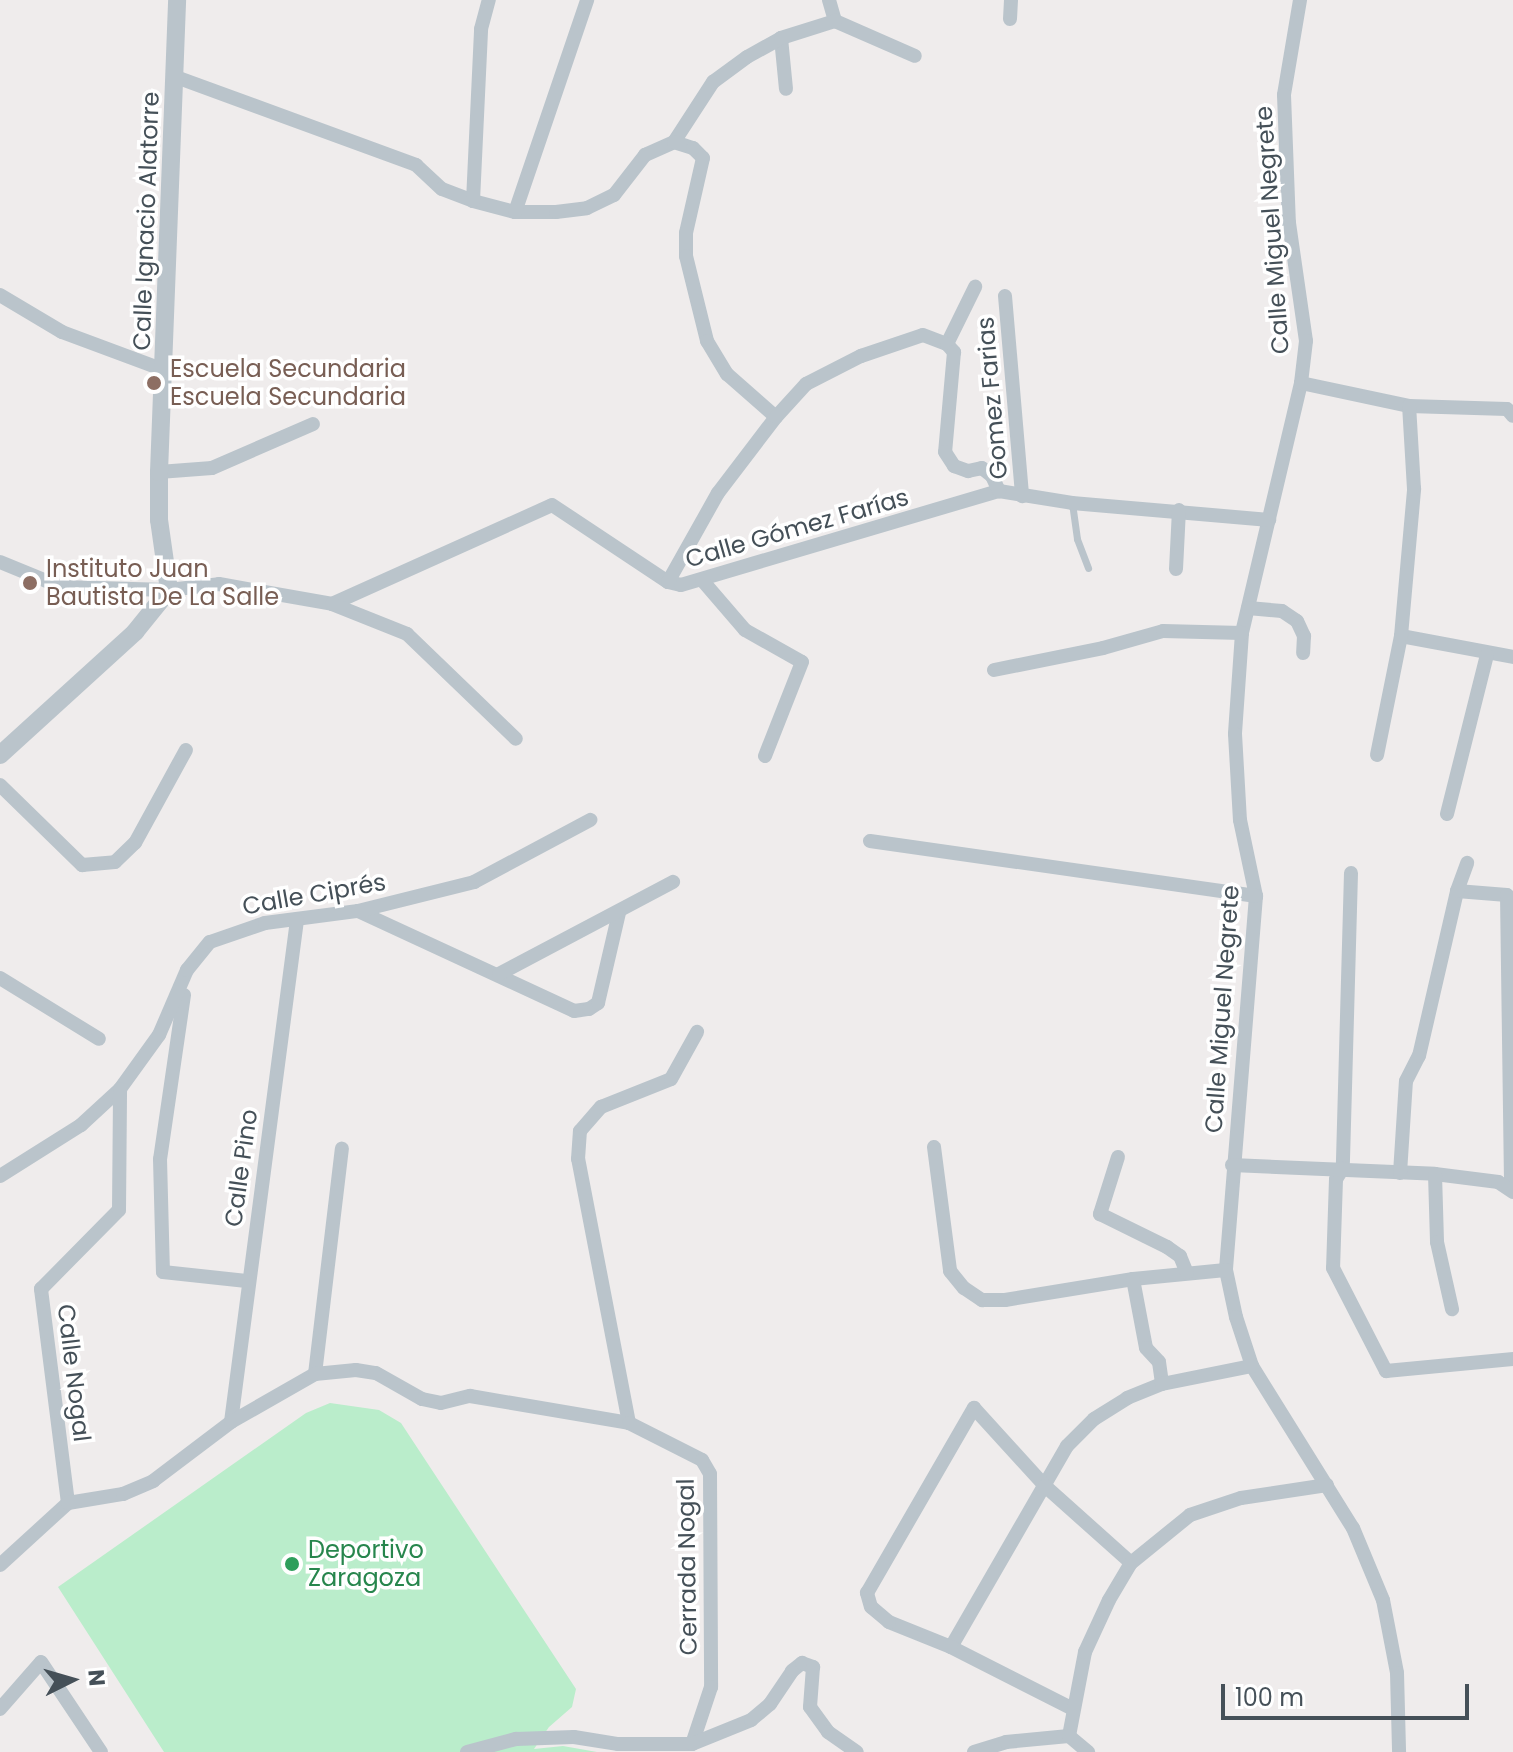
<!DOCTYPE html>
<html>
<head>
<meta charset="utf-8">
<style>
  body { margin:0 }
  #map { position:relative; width:1513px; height:1752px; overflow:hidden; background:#efecec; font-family:Poppins,sans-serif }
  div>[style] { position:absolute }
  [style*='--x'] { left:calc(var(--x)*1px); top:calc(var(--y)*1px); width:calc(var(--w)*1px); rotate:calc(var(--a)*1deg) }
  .green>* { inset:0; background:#baedcb }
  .service>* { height:7px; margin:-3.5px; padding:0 3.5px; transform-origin:3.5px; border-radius:3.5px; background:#bac4cb }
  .minor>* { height:14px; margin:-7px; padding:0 7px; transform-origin:7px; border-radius:7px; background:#bac4cb }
  .tertiary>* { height:18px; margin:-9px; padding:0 9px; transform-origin:9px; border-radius:9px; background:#bac4cb }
  .dots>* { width:22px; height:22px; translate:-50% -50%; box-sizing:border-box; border:4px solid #fff; border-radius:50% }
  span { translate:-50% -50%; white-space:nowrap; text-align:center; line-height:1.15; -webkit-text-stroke:7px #fff; paint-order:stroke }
  .street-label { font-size:24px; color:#455058 }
  .education-label { font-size:24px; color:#785e54 }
  .left { translate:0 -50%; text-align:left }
  .leisure-label { font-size:24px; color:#27864d }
  .north { position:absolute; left:32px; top:1640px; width:80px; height:80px; -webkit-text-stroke:6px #fff; paint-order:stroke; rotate:85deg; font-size:22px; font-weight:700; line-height:32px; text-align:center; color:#455058 }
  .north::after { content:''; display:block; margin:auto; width:28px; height:36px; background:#455058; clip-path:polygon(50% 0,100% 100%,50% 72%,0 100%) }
  .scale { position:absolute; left:1221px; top:1684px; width:248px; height:36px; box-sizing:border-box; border:4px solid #455058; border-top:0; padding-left:10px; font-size:24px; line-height:28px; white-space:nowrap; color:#455058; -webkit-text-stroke:6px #fff; paint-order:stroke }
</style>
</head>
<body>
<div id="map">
  <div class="green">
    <div style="clip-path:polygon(330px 1403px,379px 1410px,401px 1423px,576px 1689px,572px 1707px,549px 1727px,534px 1749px,563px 1746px,597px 1752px,164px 1752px,58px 1587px,306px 1413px)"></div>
  </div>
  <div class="service">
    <div style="--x:1072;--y:503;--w:36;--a:82"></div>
    <div style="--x:1077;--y:539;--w:31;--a:69"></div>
  </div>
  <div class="minor">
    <div style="--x:829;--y:0;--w:22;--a:74"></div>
    <div style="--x:1300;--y:0;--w:96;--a:99.6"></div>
    <div style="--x:1284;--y:95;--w:128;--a:87.8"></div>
    <div style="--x:1289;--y:223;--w:119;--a:81.8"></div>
    <div style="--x:1306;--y:341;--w:42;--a:96.8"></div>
    <div style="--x:1301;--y:383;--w:257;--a:103.3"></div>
    <div style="--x:1242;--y:633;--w:101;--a:94"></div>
    <div style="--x:1235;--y:734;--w:86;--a:86.7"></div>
    <div style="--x:1240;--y:820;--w:78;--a:78.1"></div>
    <div style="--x:1256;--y:896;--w:375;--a:94.6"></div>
    <div style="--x:1226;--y:1270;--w:48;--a:78"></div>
    <div style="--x:1236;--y:1317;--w:52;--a:71.9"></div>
    <div style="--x:1252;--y:1366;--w:191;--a:58.1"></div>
    <div style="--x:1353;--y:1528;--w:78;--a:67.4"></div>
    <div style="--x:1383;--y:1600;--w:74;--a:79.1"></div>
    <div style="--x:1397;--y:1673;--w:79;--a:88.5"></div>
    <div style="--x:1010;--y:19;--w:19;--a:-87"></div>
    <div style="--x:835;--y:21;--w:87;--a:23.6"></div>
    <div style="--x:781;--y:38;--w:51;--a:84.4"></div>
    <div style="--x:176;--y:77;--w:256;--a:20.1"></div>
    <div style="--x:416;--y:165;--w:35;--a:43"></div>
    <div style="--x:442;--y:189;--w:33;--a:21"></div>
    <div style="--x:473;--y:201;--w:43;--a:14.7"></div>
    <div style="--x:515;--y:212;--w:41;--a:0"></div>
    <div style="--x:556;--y:212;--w:31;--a:-7"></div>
    <div style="--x:587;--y:208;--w:30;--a:-26"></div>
    <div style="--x:614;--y:195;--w:51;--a:-52.2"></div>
    <div style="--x:645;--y:155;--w:32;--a:-24"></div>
    <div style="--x:674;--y:142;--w:72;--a:-57"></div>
    <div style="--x:713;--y:82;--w:42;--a:-36.3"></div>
    <div style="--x:747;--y:57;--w:39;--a:-29"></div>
    <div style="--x:781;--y:38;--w:57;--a:-17.5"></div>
    <div style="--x:674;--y:142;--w:20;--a:18"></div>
    <div style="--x:693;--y:148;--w:14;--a:45"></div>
    <div style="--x:703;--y:158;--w:77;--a:102.8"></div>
    <div style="--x:686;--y:233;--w:23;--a:90"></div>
    <div style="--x:686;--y:256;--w:88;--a:76.1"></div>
    <div style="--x:707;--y:341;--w:39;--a:59"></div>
    <div style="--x:727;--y:374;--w:65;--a:41.3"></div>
    <div style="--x:473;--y:201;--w:172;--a:-87.3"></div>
    <div style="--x:481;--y:29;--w:30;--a:-75"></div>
    <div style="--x:515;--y:212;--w:224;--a:-71.2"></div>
    <div style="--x:0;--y:295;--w:72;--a:30.8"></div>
    <div style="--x:62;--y:332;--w:109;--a:20.4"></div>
    <div style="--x:1005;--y:296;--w:201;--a:85.1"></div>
    <div style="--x:947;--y:344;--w:64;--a:-63.8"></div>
    <div style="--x:1301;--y:383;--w:110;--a:12"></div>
    <div style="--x:1409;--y:406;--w:98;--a:1.8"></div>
    <div style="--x:1507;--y:409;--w:9;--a:49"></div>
    <div style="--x:159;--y:472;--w:53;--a:-4.3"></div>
    <div style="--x:212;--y:468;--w:110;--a:-23.5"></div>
    <div style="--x:0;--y:562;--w:66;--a:22.3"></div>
    <div style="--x:61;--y:587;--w:108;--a:1.6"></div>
    <div style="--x:169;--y:590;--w:50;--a:-6.8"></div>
    <div style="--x:219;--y:584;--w:115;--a:10"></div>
    <div style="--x:332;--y:604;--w:241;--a:-24.2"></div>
    <div style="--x:552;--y:505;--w:139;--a:33.6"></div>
    <div style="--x:668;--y:582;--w:13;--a:13"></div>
    <div style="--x:681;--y:585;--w:332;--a:-16.5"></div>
    <div style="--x:999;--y:491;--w:74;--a:9.3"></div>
    <div style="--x:1072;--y:503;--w:198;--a:4.9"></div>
    <div style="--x:1176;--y:569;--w:59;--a:-87.1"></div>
    <div style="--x:702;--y:580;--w:66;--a:49.3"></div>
    <div style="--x:745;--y:630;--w:65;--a:29.3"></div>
    <div style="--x:802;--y:662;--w:101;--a:111.5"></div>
    <div style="--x:668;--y:582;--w:102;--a:-60.7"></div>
    <div style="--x:718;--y:493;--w:96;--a:-52.7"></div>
    <div style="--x:776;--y:417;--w:45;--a:-47.7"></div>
    <div style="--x:806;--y:384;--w:62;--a:-27"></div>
    <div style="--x:861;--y:356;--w:65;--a:-18.7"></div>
    <div style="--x:923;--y:335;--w:26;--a:21"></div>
    <div style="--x:947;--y:344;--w:11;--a:49"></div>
    <div style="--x:954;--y:352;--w:100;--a:95.1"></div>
    <div style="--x:945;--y:452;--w:17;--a:57"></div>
    <div style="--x:954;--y:466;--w:15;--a:20"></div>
    <div style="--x:968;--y:471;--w:14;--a:-12"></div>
    <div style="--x:982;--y:468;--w:13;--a:39"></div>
    <div style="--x:992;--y:476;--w:17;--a:65"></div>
    <div style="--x:332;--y:604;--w:81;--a:21.8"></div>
    <div style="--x:407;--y:634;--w:151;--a:43.9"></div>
    <div style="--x:1248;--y:608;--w:34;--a:5"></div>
    <div style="--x:1282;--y:611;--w:18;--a:34"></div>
    <div style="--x:1297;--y:621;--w:17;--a:65"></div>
    <div style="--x:1304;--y:636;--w:17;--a:93"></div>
    <div style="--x:1401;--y:636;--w:114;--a:10.6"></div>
    <div style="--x:994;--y:670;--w:111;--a:-11.4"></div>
    <div style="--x:1103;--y:648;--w:62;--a:-15.8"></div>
    <div style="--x:1163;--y:631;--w:79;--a:1.5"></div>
    <div style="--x:1377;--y:755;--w:121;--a:-78.6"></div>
    <div style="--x:1401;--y:636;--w:148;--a:-84.9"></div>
    <div style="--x:1414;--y:489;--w:83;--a:-93.4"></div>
    <div style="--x:0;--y:785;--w:115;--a:44.3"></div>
    <div style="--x:82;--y:865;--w:33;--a:-5"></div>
    <div style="--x:115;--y:862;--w:28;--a:-44"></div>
    <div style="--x:135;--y:843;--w:106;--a:-61.3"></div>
    <div style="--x:1447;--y:814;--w:164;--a:-75.9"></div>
    <div style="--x:870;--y:841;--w:390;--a:8.1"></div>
    <div style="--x:1351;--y:873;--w:295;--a:91.6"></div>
    <div style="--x:1343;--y:1168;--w:13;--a:122"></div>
    <div style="--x:1336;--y:1179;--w:89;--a:91.9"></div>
    <div style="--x:1333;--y:1268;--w:116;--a:62.8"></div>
    <div style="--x:1386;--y:1371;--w:128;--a:-5.4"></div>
    <div style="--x:1457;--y:891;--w:50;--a:4.6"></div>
    <div style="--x:1507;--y:895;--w:294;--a:89.2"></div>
    <div style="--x:358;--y:911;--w:238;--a:24.8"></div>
    <div style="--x:574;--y:1011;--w:15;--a:-8"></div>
    <div style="--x:589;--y:1009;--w:11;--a:-34"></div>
    <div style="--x:598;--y:1003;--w:92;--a:-76.9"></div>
    <div style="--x:499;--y:974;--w:197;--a:-27.9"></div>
    <div style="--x:0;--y:978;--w:116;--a:31.6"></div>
    <div style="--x:184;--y:995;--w:166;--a:98.3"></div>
    <div style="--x:160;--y:1159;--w:113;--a:88.5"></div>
    <div style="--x:163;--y:1272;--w:84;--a:6.1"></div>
    <div style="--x:934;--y:1147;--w:125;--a:82.6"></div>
    <div style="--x:950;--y:1271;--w:22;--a:51"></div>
    <div style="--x:964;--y:1288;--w:22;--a:34"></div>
    <div style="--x:982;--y:1300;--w:23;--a:0"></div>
    <div style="--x:1005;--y:1300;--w:130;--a:-9.3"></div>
    <div style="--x:1133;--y:1279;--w:93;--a:-5.5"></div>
    <div style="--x:1118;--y:1157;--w:60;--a:107.5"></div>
    <div style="--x:1100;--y:1214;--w:75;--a:26.2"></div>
    <div style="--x:1167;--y:1247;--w:16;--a:35"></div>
    <div style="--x:1180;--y:1256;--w:18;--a:68"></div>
    <div style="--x:1232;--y:1165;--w:203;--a:2.5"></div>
    <div style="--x:1435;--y:1174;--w:64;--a:7.2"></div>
    <div style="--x:1498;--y:1182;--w:18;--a:34"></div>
    <div style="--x:1400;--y:1173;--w:92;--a:-86.3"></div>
    <div style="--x:1406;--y:1081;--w:28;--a:-63"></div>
    <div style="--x:1419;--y:1056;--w:169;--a:-77"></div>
    <div style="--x:1457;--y:891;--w:30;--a:-70"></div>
    <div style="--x:1435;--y:1174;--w:68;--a:88.3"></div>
    <div style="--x:1437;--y:1242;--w:69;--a:77.4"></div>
    <div style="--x:0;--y:1176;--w:96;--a:-32.2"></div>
    <div style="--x:81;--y:1125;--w:53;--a:-42.7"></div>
    <div style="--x:120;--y:1089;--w:67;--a:-54.2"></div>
    <div style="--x:159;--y:1035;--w:71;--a:-66.7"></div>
    <div style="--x:187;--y:970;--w:36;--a:-51"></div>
    <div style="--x:210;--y:942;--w:58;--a:-19.1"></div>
    <div style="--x:265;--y:923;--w:94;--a:-7.4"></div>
    <div style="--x:358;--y:911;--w:120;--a:-14"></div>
    <div style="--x:474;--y:882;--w:132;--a:-28.1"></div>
    <div style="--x:1133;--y:1279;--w:70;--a:79.3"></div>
    <div style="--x:1146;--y:1348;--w:19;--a:47"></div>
    <div style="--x:1159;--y:1362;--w:22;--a:82"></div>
    <div style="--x:315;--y:1374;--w:227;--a:-83.2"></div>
    <div style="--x:231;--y:1422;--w:506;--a:-82.51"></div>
    <div style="--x:629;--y:1423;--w:269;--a:-100.9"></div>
    <div style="--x:578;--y:1159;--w:28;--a:-86"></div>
    <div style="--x:580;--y:1131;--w:32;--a:-49"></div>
    <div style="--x:601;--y:1107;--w:75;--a:-21.8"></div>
    <div style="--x:671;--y:1079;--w:54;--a:-61"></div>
    <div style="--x:68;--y:1503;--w:216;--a:-97.2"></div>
    <div style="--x:41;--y:1289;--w:111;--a:-45.4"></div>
    <div style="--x:119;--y:1210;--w:121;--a:-89.5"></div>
    <div style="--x:0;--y:1565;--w:92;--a:-42.4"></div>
    <div style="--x:68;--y:1503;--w:56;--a:-9.3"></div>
    <div style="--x:123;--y:1494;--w:33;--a:-23"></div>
    <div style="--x:153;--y:1481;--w:98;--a:-37.1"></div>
    <div style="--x:231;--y:1422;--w:97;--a:-29.7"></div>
    <div style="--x:315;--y:1374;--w:41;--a:-5.6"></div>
    <div style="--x:356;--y:1370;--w:20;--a:9"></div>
    <div style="--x:376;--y:1373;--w:53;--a:29.5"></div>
    <div style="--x:422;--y:1399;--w:19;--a:12"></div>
    <div style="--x:441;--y:1403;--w:30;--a:-14"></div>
    <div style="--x:470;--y:1396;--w:161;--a:9.6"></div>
    <div style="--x:629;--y:1423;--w:82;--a:26.9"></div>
    <div style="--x:702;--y:1460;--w:16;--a:60"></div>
    <div style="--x:710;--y:1474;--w:213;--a:89.7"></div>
    <div style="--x:711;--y:1687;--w:60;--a:108.4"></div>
    <div style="--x:951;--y:1647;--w:232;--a:-60"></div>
    <div style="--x:1067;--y:1446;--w:38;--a:-45"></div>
    <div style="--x:1094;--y:1419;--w:39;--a:-32"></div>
    <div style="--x:1127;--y:1398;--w:38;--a:-22"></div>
    <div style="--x:1162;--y:1384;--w:92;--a:-11.3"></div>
    <div style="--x:0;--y:1709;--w:62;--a:-48.9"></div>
    <div style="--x:41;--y:1662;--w:108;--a:56.3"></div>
    <div style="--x:1073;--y:1709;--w:137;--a:-153.1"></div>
    <div style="--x:951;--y:1647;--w:67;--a:-158"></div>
    <div style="--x:889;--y:1622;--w:23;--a:-140"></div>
    <div style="--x:871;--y:1607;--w:15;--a:-106"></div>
    <div style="--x:867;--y:1593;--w:214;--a:-60"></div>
    <div style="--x:974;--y:1408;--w:105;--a:47.7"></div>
    <div style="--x:1045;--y:1486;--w:115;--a:41.8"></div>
    <div style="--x:1069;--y:1736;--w:86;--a:-79.2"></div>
    <div style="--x:1085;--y:1652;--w:57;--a:-65.2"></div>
    <div style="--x:1109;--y:1600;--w:43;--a:-59.3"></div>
    <div style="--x:1131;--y:1563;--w:76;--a:-39.1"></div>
    <div style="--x:1190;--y:1515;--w:54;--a:-18.4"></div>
    <div style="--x:1241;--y:1498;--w:87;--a:-8.6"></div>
    <div style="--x:467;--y:1752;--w:51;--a:-14.9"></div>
    <div style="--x:516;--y:1739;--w:58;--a:-2"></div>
    <div style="--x:574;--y:1737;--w:45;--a:9"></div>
    <div style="--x:618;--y:1744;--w:74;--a:0"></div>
    <div style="--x:692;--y:1744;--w:64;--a:-22.1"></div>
    <div style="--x:751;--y:1720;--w:25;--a:-40"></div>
    <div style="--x:770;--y:1704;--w:40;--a:-56"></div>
    <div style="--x:792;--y:1671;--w:13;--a:-39"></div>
    <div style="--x:802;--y:1663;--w:12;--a:20"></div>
    <div style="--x:813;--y:1667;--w:40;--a:94.3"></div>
    <div style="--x:810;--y:1707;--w:31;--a:54"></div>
    <div style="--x:828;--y:1732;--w:35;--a:35"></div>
    <div style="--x:974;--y:1752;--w:34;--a:-17"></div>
    <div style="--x:1006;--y:1742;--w:63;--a:-5.4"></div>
    <div style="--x:1069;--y:1736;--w:25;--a:40"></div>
  </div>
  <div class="tertiary">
    <div style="--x:0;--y:755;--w:183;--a:-42.3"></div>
    <div style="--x:135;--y:632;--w:54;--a:-51"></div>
    <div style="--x:169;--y:590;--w:71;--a:-98.1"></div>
    <div style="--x:159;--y:520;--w:48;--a:-90"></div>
    <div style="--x:159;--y:472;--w:472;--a:-87.8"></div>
  </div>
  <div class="dots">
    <div style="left:154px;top:383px;background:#8d6e63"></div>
    <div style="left:30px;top:583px;background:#8d6e63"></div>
    <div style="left:292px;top:1564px;background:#2e9e5b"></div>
  </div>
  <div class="street-label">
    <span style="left:146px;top:221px;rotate:-88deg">Calle Ignacio Alatorre</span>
    <span style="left:1272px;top:230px;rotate:-94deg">Calle Miguel Negrete</span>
    <span style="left:992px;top:398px;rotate:-95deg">Gomez Farias</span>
    <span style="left:797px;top:528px;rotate:-16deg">Calle Gómez Farías</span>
    <span style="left:314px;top:894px;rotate:-10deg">Calle Ciprés</span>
    <span style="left:1222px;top:1009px;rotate:-86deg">Calle Miguel Negrete</span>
    <span style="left:241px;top:1168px;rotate:-82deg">Calle Pino</span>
    <span style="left:74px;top:1373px;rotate:83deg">Calle Nogal</span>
    <span style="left:687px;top:1567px;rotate:-91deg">Cerrada Nogal</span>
  </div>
  <div class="education-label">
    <span class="left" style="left:170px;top:383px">Escuela Secundaria<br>Escuela Secundaria</span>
    <span class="left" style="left:46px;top:583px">Instituto Juan<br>Bautista De La Salle</span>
  </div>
  <div class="leisure-label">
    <span class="left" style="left:308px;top:1564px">Deportivo<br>Zaragoza</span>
  </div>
  <div class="north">N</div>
  <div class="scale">100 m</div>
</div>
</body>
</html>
